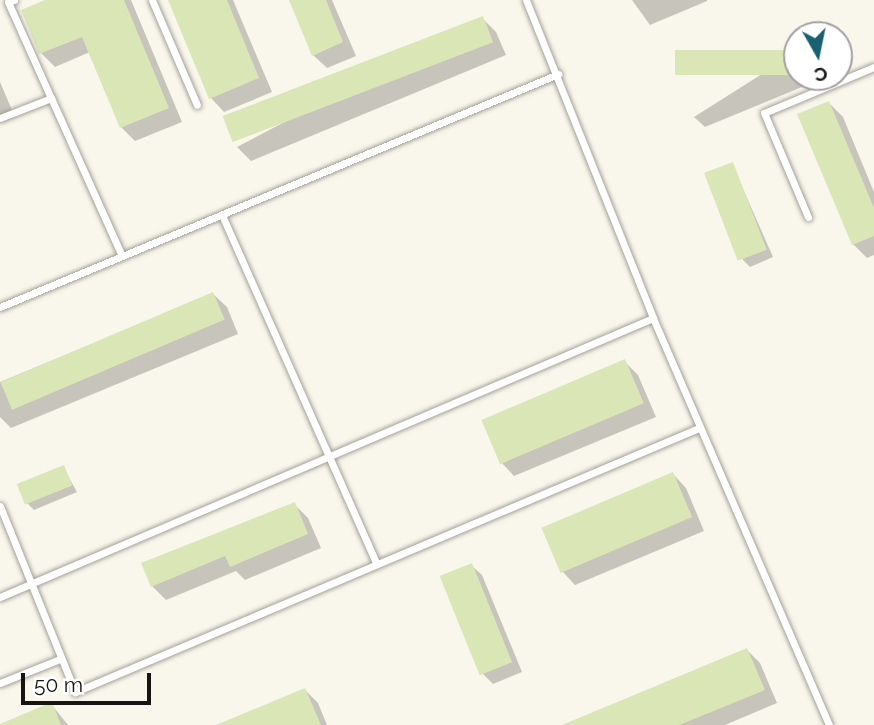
<!DOCTYPE html>
<html>
<head>
<meta charset="utf-8">
<style>
  body { margin:0 }
  #map { position:relative; width:874px; height:725px; overflow:hidden; background:#f9f6ec; font-family:Raleway,sans-serif }
  div>[style] { position:absolute }
  [style*='--x'] { left:calc(var(--x)*1px); top:calc(var(--y)*1px); width:calc(var(--w)*1px); rotate:calc(var(--a)*1deg) }
  .shadow>* { inset:0; background:#0003 }
  .building>* { inset:0; background:#dbe6b7; transform-origin:0 0 }
  .roads { filter:drop-shadow(0 0 2px #a4a198) drop-shadow(0 0 2px #a4a198) }
  .service>* { height:7px; margin:-3.5px; padding:0 3.5px; transform-origin:3.5px; border-radius:3.5px; background:#fff }
  span { translate:-50% -50%; white-space:nowrap; text-align:center; line-height:1.15; -webkit-text-stroke:5px #fff; paint-order:stroke }
  .north { position:absolute; left:783px; top:21px; width:70px; height:70px; box-sizing:border-box; background:#fff; border:2px solid #a2a1a0; border-radius:50%; rotate:171deg; font-size:19px; font-weight:700; line-height:28px; text-align:center; color:#161512 }
  .north::after { content:''; display:block; margin:auto; width:24px; height:32px; background:#196070; clip-path:polygon(50% 0,100% 100%,50% 72%,0 100%) }
  .scale { position:absolute; left:21px; top:673px; width:130px; height:32px; box-sizing:border-box; border:4px solid #161512; border-top:0; padding-left:9px; font-size:21px; line-height:24px; white-space:nowrap; color:#161512; -webkit-text-stroke:5px #fff; paint-order:stroke }
</style>
</head>
<body>
<div id="map">
  <div class="shadow">
    <div style="clip-path:polygon(50px 0,131px 0,182px 122px,135px 141px,121px 127px,90px 52px,55px 67px,41px 53px)"></div>
    <div style="clip-path:polygon(170px 0,233px 0,272px 92px,224px 112px,211px 98px)"></div>
    <div style="clip-path:polygon(290px 0,332px 0,356px 56px,327px 68px,313px 55px)"></div>
    <div style="clip-path:polygon(632px 0,707px 0,707px 1px,650px 25px)"></div>
    <div style="clip-path:polygon(482px 18px,496px 32px,506px 55px,251px 161px,237px 147px)"></div>
    <div style="clip-path:polygon(797px 52px,797px 77px,824px 78px,705px 127px,694px 117px)"></div>
    <div style="clip-path:polygon(0 82px,15px 117px,0 123px)"></div>
    <div style="clip-path:polygon(829px 103px,843px 117px,874px 192px,874px 255px,867px 258px,853px 244px)"></div>
    <div style="clip-path:polygon(732px 164px,773px 257px,750px 267px,743px 260px)"></div>
    <div style="clip-path:polygon(213px 294px,227px 307px,238px 334px,11px 428px,0 417px,0 382px)"></div>
    <div style="clip-path:polygon(624px 361px,638px 375px,656px 417px,514px 476px,501px 462px,483px 420px)"></div>
    <div style="clip-path:polygon(63px 467px,77px 492px,34px 510px,27px 503px)"></div>
    <div style="clip-path:polygon(673px 474px,686px 488px,704px 531px,575px 585px,562px 571px)"></div>
    <div style="clip-path:polygon(294px 504px,308px 518px,321px 548px,245px 580px,236px 571px,166px 600px,152px 586px)"></div>
    <div style="clip-path:polygon(471px 565px,482px 575px,522px 672px,493px 684px,483px 674px)"></div>
    <div style="clip-path:polygon(747px 650px,760px 663px,777px 703px,725px 725px,578px 725px)"></div>
    <div style="clip-path:polygon(305px 690px,318px 703px,327px 725px,220px 725px)"></div>
    <div style="clip-path:polygon(51px 704px,68px 725px,1px 725px)"></div>
  </div>
  <div class="building">
    <div style="clip-path:polygon(45px 0,124px 0,169px 108px,120px 128px,82px 37px,39px 54px,21px 10px)"></div>
    <div style="clip-path:polygon(168px 0,227px 0,259px 78px,209px 99px)"></div>
    <div style="clip-path:polygon(289px 0,326px 0,343px 42px,312px 56px)"></div>
    <div style="left:483px;top:16px;width:28px;height:279px;rotate:69deg"></div>
    <div style="left:797px;top:50px;width:25px;height:122px;rotate:90deg"></div>
    <div style="clip-path:polygon(829px 101px,874px 208px,874px 236px,852px 245px,797px 114px)"></div>
    <div style="left:733px;top:162px;width:94px;height:31px;rotate:69deg"></div>
    <div style="left:213px;top:292px;width:30px;height:231px;rotate:67deg"></div>
    <div style="left:625px;top:359px;width:48px;height:156px;rotate:67deg"></div>
    <div style="left:64px;top:465px;width:22px;height:51px;rotate:68deg"></div>
    <div style="left:673px;top:472px;width:49px;height:143px;rotate:67deg"></div>
    <div style="clip-path:polygon(295px 502px,308px 534px,230px 567px,225px 556px,151px 587px,141px 563px)"></div>
    <div style="left:472px;top:563px;width:107px;height:35px;rotate:68deg"></div>
    <div style="clip-path:polygon(747px 648px,765px 690px,679px 725px,562px 725px)"></div>
    <div style="clip-path:polygon(305px 688px,321px 725px,216px 725px)"></div>
    <div style="clip-path:polygon(52px 702px,61px 725px,0 725px,0 724px)"></div>
  </div>
  <div class="roads">
    <div class="service">
      <div style="--x:14;--y:0;--w:6;--a:162"></div>
      <div style="--x:8;--y:2;--w:105;--a:65.9"></div>
      <div style="--x:152;--y:0;--w:114;--a:66.8"></div>
      <div style="--x:526;--y:0;--w:342;--a:68.2"></div>
      <div style="--x:653;--y:318;--w:443;--a:66.6"></div>
      <div style="--x:0;--y:118;--w:55;--a:-21.4"></div>
      <div style="--x:51;--y:98;--w:173;--a:65.8"></div>
      <div style="--x:222;--y:215;--w:381;--a:66.1"></div>
      <div style="--x:808;--y:217;--w:113;--a:-112.9"></div>
      <div style="--x:764;--y:113;--w:119;--a:-22.7"></div>
      <div style="--x:0;--y:307;--w:605;--a:-22.66"></div>
      <div style="--x:0;--y:506;--w:201;--a:68"></div>
      <div style="--x:75;--y:692;--w:678;--a:-22.93"></div>
      <div style="--x:0;--y:597;--w:710;--a:-23.14"></div>
      <div style="--x:0;--y:683;--w:65;--a:-21.8"></div>
    </div>
  </div>
  <div class="north">С</div>
  <div class="scale">50 m</div>
</div>
</body>
</html>
